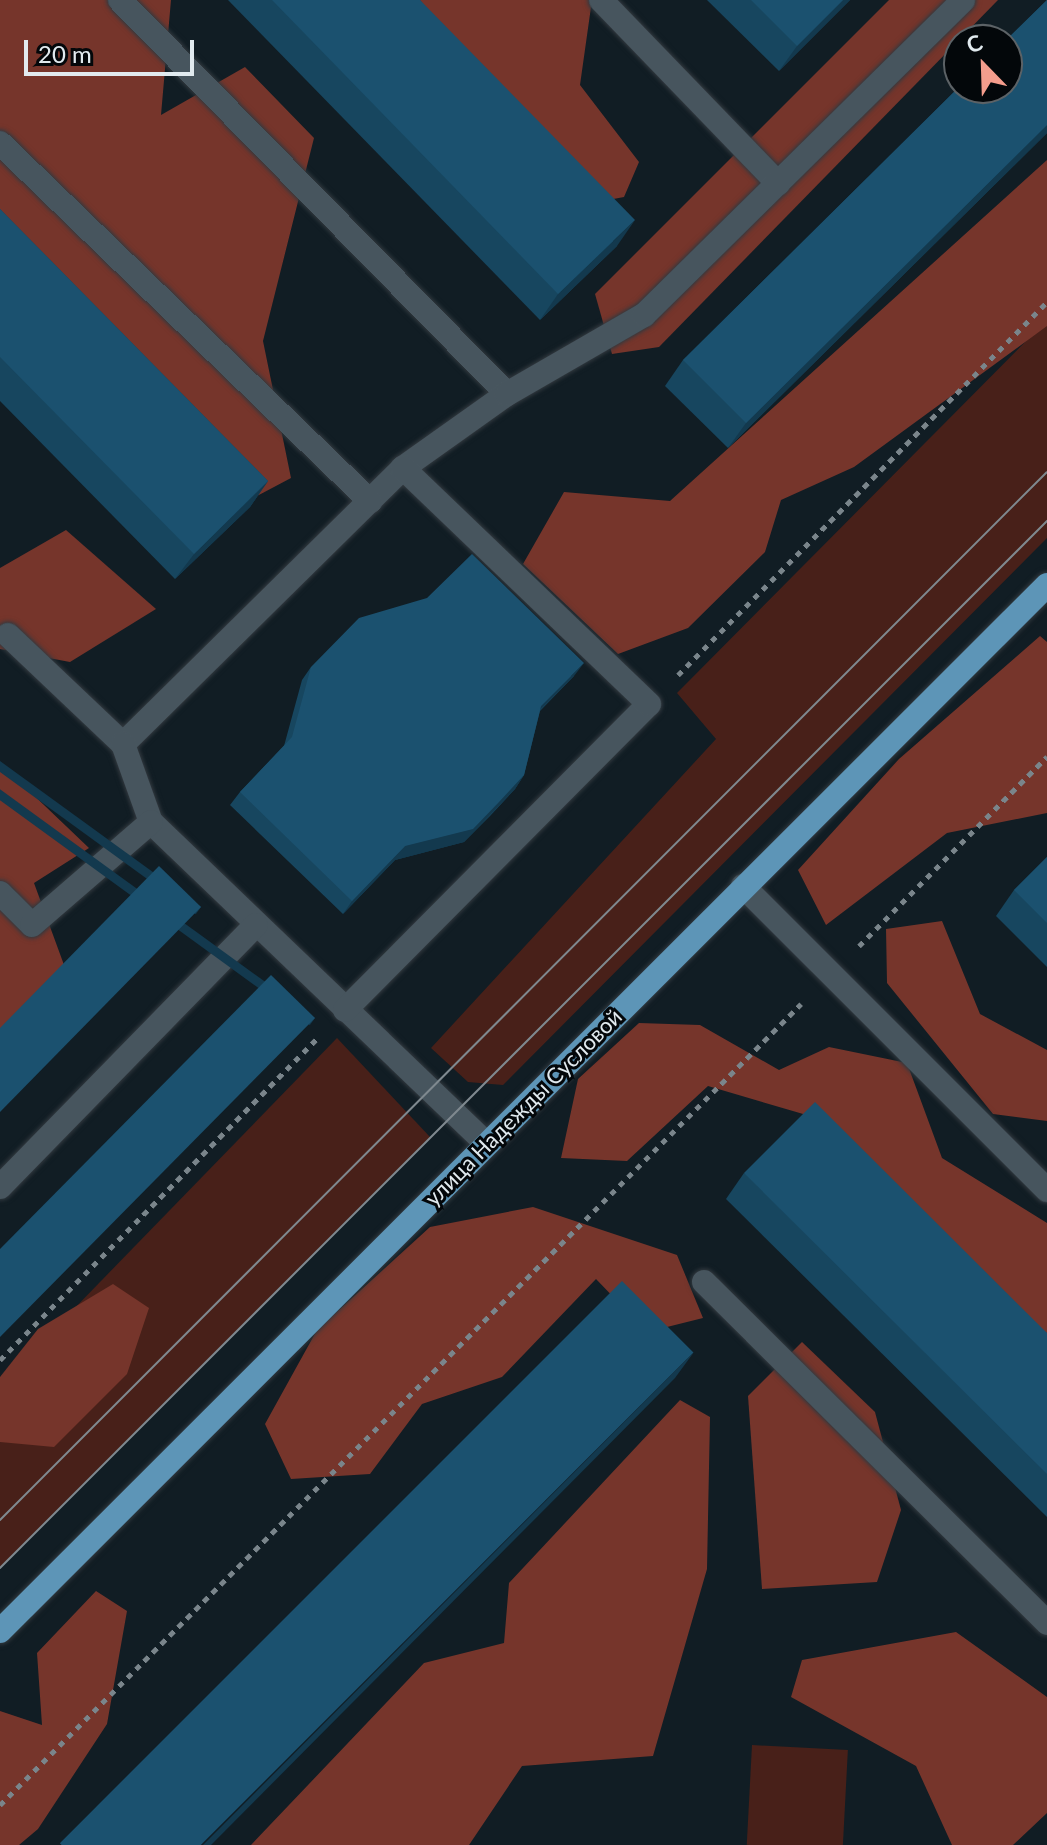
<!DOCTYPE html>
<html>
<head>
<meta charset="utf-8">
<style>
  body { margin:0 }
  #map { position:relative; width:1047px; height:1845px; overflow:hidden; background:#111d24; font-family:Lato,sans-serif }
  div>[style] { position:absolute }
  [style*='--x'] { left:calc(var(--x)*1px); top:calc(var(--y)*1px); width:calc(var(--w)*1px); rotate:calc(var(--a)*1deg) }
  .green>* { inset:0; background:#482019; transform-origin:0 0 }
  .forest>* { inset:0; background:#76352b }
  .path>* { height:5px; margin-top:-2.5px; transform-origin:0; background:repeating-linear-gradient(90deg,#7a858b 0 6px,transparent 0 12px) }
  .roads { filter:drop-shadow(0 0 2px #32393f) drop-shadow(0 0 2px #32393f) }
  .minor>* { height:24px; margin:-12px; padding:0 12px; transform-origin:12px; border-radius:12px; background:#47555e }
  .major>* { height:24px; margin:-12px; padding:0 12px; transform-origin:12px; border-radius:12px; background:#5d95b7 }
  .tram>* { height:2px; margin:-1px; padding:0 1px; transform-origin:1px; border-radius:1px; background:#7f898f }
  .wall>* { inset:0; background:#17465f }
  .shaded-wall>* { inset:0; background:#13394e; transform-origin:0 0 }
  .building>* { inset:0; background:#1b516f; transform-origin:0 0 }
  span { translate:-50% -50%; white-space:nowrap; text-align:center; line-height:1.15; -webkit-text-stroke:6px #03070a; paint-order:stroke }
  .street-label { font-size:22px; color:#e1eaef }
  .north { position:absolute; left:943px; top:24px; width:80px; height:80px; box-sizing:border-box; background:#03070a; border:2px solid #5c6266; border-radius:50%; rotate:337deg; font-size:22px; font-weight:700; line-height:32px; text-align:center; color:#e1eaef }
  .north::after { content:''; display:block; margin:auto; width:28px; height:36px; background:#f49d8d; clip-path:polygon(50% 0,100% 100%,50% 72%,0 100%) }
  .scale { position:absolute; left:24px; top:40px; width:170px; height:36px; box-sizing:border-box; border:4px solid #e1eaef; border-top:0; padding-left:10px; font-size:24px; line-height:28px; white-space:nowrap; color:#e1eaef; -webkit-text-stroke:6px #03070a; paint-order:stroke }
</style>
</head>
<body>
<div id="map">
  <div class="green">
    <div style="clip-path:polygon(1047px 320px,1047px 538px,503px 1085px,468px 1082px,431px 1048px,716px 739px,677px 693px)"></div>
    <div style="clip-path:polygon(337px 1038px,430px 1137px,0 1567px,0 1385px)"></div>
    <div style="left:752px;top:1745px;width:96px;height:100px;rotate:3deg"></div>
  </div>
  <div class="forest">
    <div style="clip-path:polygon(0 0,171px 0,161px 115px,245px 67px,314px 138px,263px 341px,291px 478px,257px 496px,0 222px)"></div>
    <div style="clip-path:polygon(398px 0,592px 0,580px 85px,639px 162px,624px 197px,592px 203px)"></div>
    <div style="clip-path:polygon(889px 0,998px 0,659px 347px,612px 354px,595px 294px)"></div>
    <div style="clip-path:polygon(1047px 160px,1047px 326px,854px 467px,781px 500px,765px 552px,688px 628px,618px 654px,523px 564px,564px 492px,670px 501px)"></div>
    <div style="clip-path:polygon(66px 530px,156px 609px,70px 662px,0 649px,0 568px)"></div>
    <div style="clip-path:polygon(1040px 636px,1047px 642px,1047px 813px,947px 833px,826px 925px,798px 870px,899px 759px)"></div>
    <div style="clip-path:polygon(0 763px,89px 848px,34px 883px,71px 984px,0 1050px)"></div>
    <div style="clip-path:polygon(942px 921px,980px 1014px,1047px 1050px,1047px 1121px,993px 1114px,887px 983px,886px 929px)"></div>
    <div style="clip-path:polygon(639px 1023px,700px 1025px,779px 1070px,829px 1047px,907px 1063px,942px 1158px,1047px 1223px,1047px 1357px,810px 1116px,708px 1086px,627px 1161px,561px 1158px,578px 1079px)"></div>
    <div style="clip-path:polygon(533px 1207px,677px 1255px,703px 1318px,647px 1332px,596px 1279px,502px 1377px,422px 1404px,370px 1474px,291px 1479px,265px 1424px,317px 1330px,430px 1227px)"></div>
    <div style="clip-path:polygon(113px 1284px,149px 1308px,127px 1374px,54px 1447px,0 1442px,0 1377px,38px 1329px)"></div>
    <div style="clip-path:polygon(802px 1342px,875px 1412px,901px 1510px,877px 1582px,762px 1589px,748px 1396px)"></div>
    <div style="clip-path:polygon(680px 1400px,710px 1417px,707px 1569px,653px 1756px,522px 1766px,469px 1845px,251px 1845px,424px 1663px,504px 1643px,509px 1583px)"></div>
    <div style="clip-path:polygon(96px 1591px,127px 1611px,107px 1724px,38px 1829px,19px 1845px,0 1845px,0 1711px,42px 1725px,37px 1653px)"></div>
    <div style="clip-path:polygon(956px 1632px,1047px 1697px,1047px 1813px,1013px 1845px,952px 1845px,916px 1766px,791px 1697px,802px 1660px)"></div>
  </div>
  <div class="path">
    <div style="--x:678;--y:675;--w:525;--a:-45.31"></div>
    <div style="--x:859;--y:946;--w:267;--a:-45.2"></div>
    <div style="--x:0;--y:1360;--w:451;--a:-45.4"></div>
    <div style="--x:0;--y:1805;--w:1133;--a:-45"></div>
  </div>
  <div class="roads">
    <div class="minor">
      <div style="--x:120;--y:0;--w:552;--a:45.51"></div>
      <div style="--x:507;--y:394;--w:128;--a:144.6"></div>
      <div style="--x:403;--y:468;--w:393;--a:135.4"></div>
      <div style="--x:601;--y:0;--w:255;--a:46"></div>
      <div style="--x:0;--y:143;--w:515;--a:44.06"></div>
      <div style="--x:507;--y:394;--w:158;--a:-30"></div>
      <div style="--x:644;--y:315;--w:448;--a:-44.6"></div>
      <div style="--x:8;--y:635;--w:158;--a:43.5"></div>
      <div style="--x:123;--y:744;--w:83;--a:70.3"></div>
      <div style="--x:151;--y:822;--w:465;--a:43.8"></div>
      <div style="--x:743;--y:886;--w:430;--a:45"></div>
      <div style="--x:0;--y:893;--w:45;--a:45"></div>
      <div style="--x:32;--y:925;--w:157;--a:-40.9"></div>
      <div style="--x:345;--y:1010;--w:431;--a:-45.2"></div>
      <div style="--x:649;--y:704;--w:341;--a:-136.2"></div>
      <div style="--x:0;--y:1187;--w:366;--a:-45.7"></div>
      <div style="--x:704;--y:1282;--w:484;--a:44.8"></div>
    </div>
    <div class="major">
      <div style="--x:0;--y:1631;--w:1480;--a:-44.97"></div>
    </div>
  </div>
  <div class="tram">
    <div style="--x:0;--y:1520;--w:1481;--a:-45.03"></div>
    <div style="--x:0;--y:1568;--w:1481;--a:-45"></div>
  </div>
  <div class="wall">
    <div style="clip-path:polygon(228px 0,420px 0,617px 246px,540px 320px)"></div>
    <div style="clip-path:polygon(707px 0,850px 0,779px 71px)"></div>
    <div style="clip-path:polygon(1047px 0,1047px 133px,728px 448px,665px 386px,683px 360px)"></div>
    <div style="clip-path:polygon(0 209px,268px 481px,250px 507px,175px 579px,0 401px)"></div>
    <div style="clip-path:polygon(311px 667px,574px 676px,540px 711px,524px 775px,515px 789px,490px 816px,464px 842px,395px 860px,343px 914px,230px 805px,240px 792px,284px 746px,302px 680px)"></div>
    <div style="clip-path:polygon(1047px 857px,1047px 967px,996px 916px,1014px 890px)"></div>
    <div style="clip-path:polygon(744px 1173px,1047px 1333px,1047px 1517px,726px 1199px)"></div>
  </div>
  <div class="shaded-wall">
    <div style="clip-path:polygon(843px 0,850px 0,779px 71px,797px 46px)"></div>
    <div style="clip-path:polygon(1047px 125px,1047px 133px,728px 448px,746px 423px)"></div>
    <div style="clip-path:polygon(635px 220px,617px 246px,540px 320px,558px 294px)"></div>
    <div style="clip-path:polygon(268px 481px,250px 507px,175px 579px,194px 554px)"></div>
    <div style="clip-path:polygon(584px 663px,574px 676px,531px 719px,541px 706px)"></div>
    <div style="clip-path:polygon(524px 775px,515px 789px,464px 842px,395px 860px,343px 914px,352px 901px,405px 846px)"></div>
    <div style="left:201px;top:907px;width:9px;height:287px;rotate:126deg"></div>
    <div style="left:315px;top:1018px;width:9px;height:448px;rotate:126deg"></div>
    <div style="clip-path:polygon(694px 1352px,675px 1378px,211px 1845px,203px 1845px)"></div>
  </div>
  <div class="building">
    <div style="clip-path:polygon(272px 0,420px 0,635px 220px,558px 294px)"></div>
    <div style="clip-path:polygon(751px 0,843px 0,797px 46px)"></div>
    <div style="clip-path:polygon(1047px 0,1047px 125px,746px 423px,683px 360px,959px 87px,959px 88px,1007px 88px,1006px 40px)"></div>
    <div style="clip-path:polygon(0 209px,268px 481px,194px 554px,0 357px)"></div>
    <div style="clip-path:polygon(472px 554px,584px 663px,541px 706px,524px 775px,499px 802px,473px 829px,405px 846px,352px 901px,240px 792px,292px 737px,311px 667px,359px 618px,427px 598px)"></div>
    <div style="clip-path:polygon(1047px 857px,1047px 923px,1014px 890px)"></div>
    <div style="clip-path:polygon(159px 866px,201px 907px,0 1112px,0 1028px)"></div>
    <div style="clip-path:polygon(271px 975px,315px 1018px,0 1337px,0 1249px)"></div>
    <div style="clip-path:polygon(815px 1102px,1047px 1333px,1047px 1474px,744px 1173px)"></div>
    <div style="left:622px;top:1281px;width:101px;height:795px;rotate:45deg"></div>
  </div>
  <div class="street-label">
    <span style="left:523px;top:1107px;rotate:-45deg">улица Надежды Сусловой</span>
  </div>
  <div class="north">С</div>
  <div class="scale">20 m</div>
</div>
</body>
</html>
